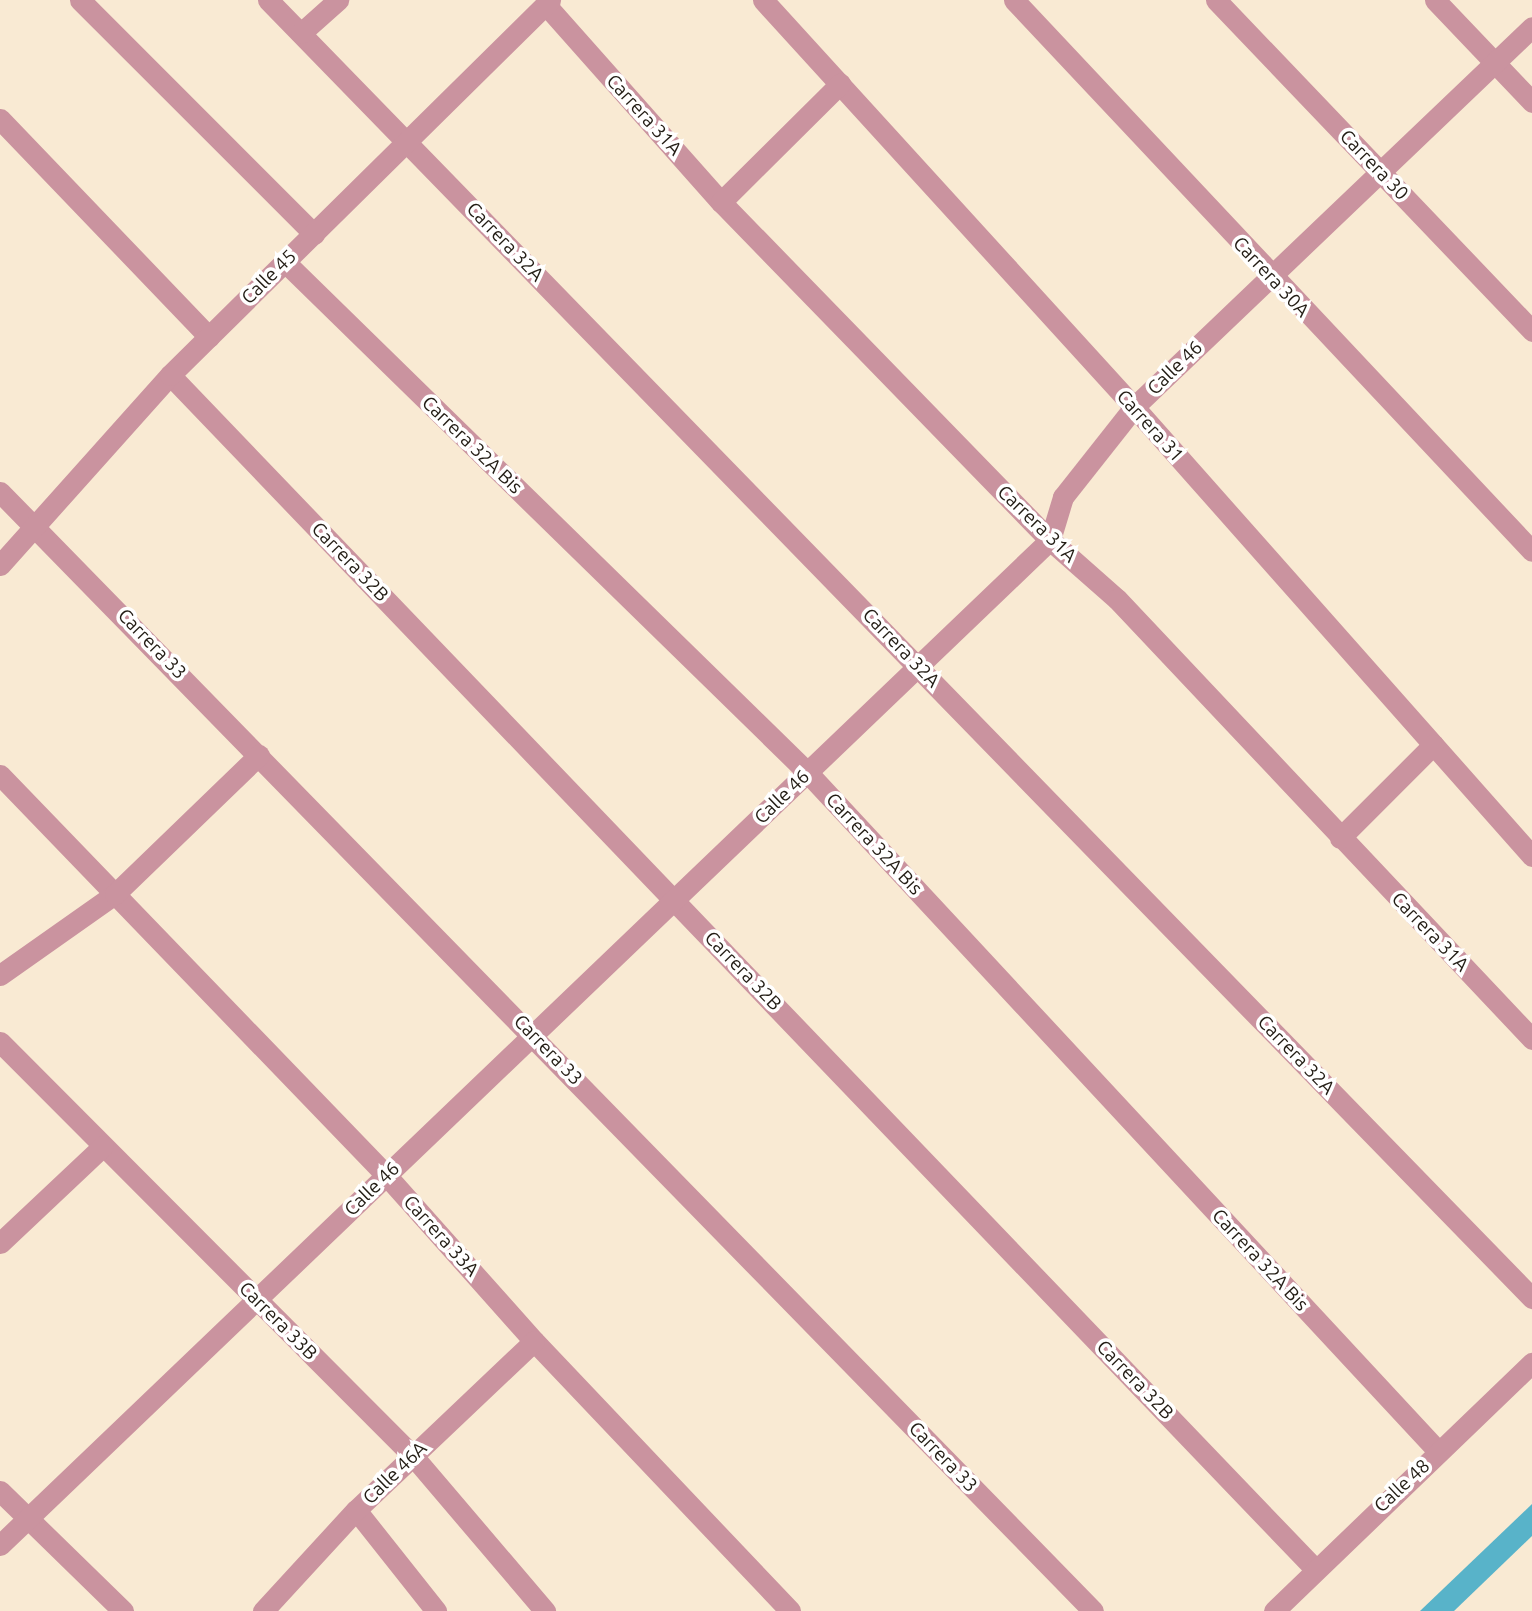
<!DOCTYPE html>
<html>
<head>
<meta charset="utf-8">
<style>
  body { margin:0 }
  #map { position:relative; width:1532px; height:1611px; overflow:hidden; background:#f9ead3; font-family:Ubuntu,sans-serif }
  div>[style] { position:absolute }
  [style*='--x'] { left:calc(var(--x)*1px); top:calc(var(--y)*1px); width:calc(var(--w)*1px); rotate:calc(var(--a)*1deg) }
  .water>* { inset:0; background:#58b3c9 }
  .minor>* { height:21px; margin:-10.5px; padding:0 10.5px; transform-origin:10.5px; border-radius:10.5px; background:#ca939f }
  span { translate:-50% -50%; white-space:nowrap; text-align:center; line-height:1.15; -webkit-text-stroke:7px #fff; paint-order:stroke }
  .street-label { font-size:19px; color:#221c14 }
</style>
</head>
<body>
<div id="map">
  <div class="water">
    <div style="clip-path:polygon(1532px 1504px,1532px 1536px,1454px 1611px,1420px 1611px)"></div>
  </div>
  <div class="minor">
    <div style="--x:80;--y:0;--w:331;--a:45"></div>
    <div style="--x:268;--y:0;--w:1812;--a:45.76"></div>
    <div style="--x:763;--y:0;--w:551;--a:47.65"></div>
    <div style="--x:1134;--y:407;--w:600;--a:48.45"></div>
    <div style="--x:1014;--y:0;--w:756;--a:46.77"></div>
    <div style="--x:1216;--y:0;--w:458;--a:46.3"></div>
    <div style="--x:1435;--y:0;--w:141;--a:46.4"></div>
    <div style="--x:546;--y:5;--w:264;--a:48.4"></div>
    <div style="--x:721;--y:202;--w:472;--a:45.8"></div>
    <div style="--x:1050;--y:540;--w:89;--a:41.4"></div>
    <div style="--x:1117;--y:599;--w:605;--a:46.67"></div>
    <div style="--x:301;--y:33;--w:50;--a:-41.7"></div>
    <div style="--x:0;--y:119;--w:302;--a:46.2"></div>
    <div style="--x:721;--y:202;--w:168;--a:-44.8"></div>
    <div style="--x:285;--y:262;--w:730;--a:44.33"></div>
    <div style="--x:807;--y:772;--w:927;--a:47.1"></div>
    <div style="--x:170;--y:375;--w:1653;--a:46.2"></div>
    <div style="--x:0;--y:492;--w:1564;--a:45.67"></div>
    <div style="--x:0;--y:565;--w:255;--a:-48.2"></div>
    <div style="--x:170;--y:375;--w:534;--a:-44.62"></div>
    <div style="--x:0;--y:775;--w:556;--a:46.02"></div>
    <div style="--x:386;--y:1175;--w:222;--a:48.3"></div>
    <div style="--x:534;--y:1341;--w:372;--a:46.5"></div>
    <div style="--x:1340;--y:838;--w:132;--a:-45"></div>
    <div style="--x:0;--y:975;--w:141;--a:-35.2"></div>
    <div style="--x:115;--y:894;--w:200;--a:-44"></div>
    <div style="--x:0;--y:1042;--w:585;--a:45.07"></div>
    <div style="--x:413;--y:1456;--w:204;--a:49.6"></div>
    <div style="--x:0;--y:1243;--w:141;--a:-43.3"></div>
    <div style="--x:0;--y:1491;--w:172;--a:44.3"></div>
    <div style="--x:356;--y:1510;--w:129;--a:51.6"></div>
    <div style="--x:0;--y:1545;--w:1453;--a:-43.75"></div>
    <div style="--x:1050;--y:540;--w:45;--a:-73.2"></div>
    <div style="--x:1063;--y:497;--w:115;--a:-51.7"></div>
    <div style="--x:1134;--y:407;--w:550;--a:-43.67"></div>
    <div style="--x:263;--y:1611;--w:137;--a:-47.4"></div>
    <div style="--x:356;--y:1510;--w:245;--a:-43.5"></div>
    <div style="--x:1274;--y:1611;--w:358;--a:-43.9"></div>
  </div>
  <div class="street-label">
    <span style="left:644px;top:115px;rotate:48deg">Carrera 31A</span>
    <span style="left:1374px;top:165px;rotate:46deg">Carrera 30</span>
    <span style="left:505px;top:242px;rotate:46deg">Carrera 32A</span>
    <span style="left:269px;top:277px;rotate:-45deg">Calle 45</span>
    <span style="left:1271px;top:277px;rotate:47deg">Carrera 30A</span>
    <span style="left:1175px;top:368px;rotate:-44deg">Calle 46</span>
    <span style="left:1150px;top:426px;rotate:48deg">Carrera 31</span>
    <span style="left:472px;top:445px;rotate:44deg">Carrera 32A Bis</span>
    <span style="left:1037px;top:524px;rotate:44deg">Carrera 31A</span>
    <span style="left:350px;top:562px;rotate:46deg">Carrera 32B</span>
    <span style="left:152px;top:644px;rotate:46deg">Carrera 33</span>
    <span style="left:901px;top:648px;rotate:46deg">Carrera 32A</span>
    <span style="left:782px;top:797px;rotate:-44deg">Calle 46</span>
    <span style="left:874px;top:844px;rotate:47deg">Carrera 32A Bis</span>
    <span style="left:1430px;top:932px;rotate:46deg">Carrera 31A</span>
    <span style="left:743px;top:971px;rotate:46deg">Carrera 32B</span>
    <span style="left:548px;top:1050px;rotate:46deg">Carrera 33</span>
    <span style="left:1296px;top:1055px;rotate:46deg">Carrera 32A</span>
    <span style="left:372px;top:1189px;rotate:-44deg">Calle 46</span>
    <span style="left:441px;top:1236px;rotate:48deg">Carrera 33A</span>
    <span style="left:1260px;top:1260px;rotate:47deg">Carrera 32A Bis</span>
    <span style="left:278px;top:1321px;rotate:45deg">Carrera 33B</span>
    <span style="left:1135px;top:1380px;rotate:46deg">Carrera 32B</span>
    <span style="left:943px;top:1457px;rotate:46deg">Carrera 33</span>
    <span style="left:395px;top:1473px;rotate:-44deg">Calle 46A</span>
    <span style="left:1402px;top:1486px;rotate:-43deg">Calle 48</span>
  </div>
</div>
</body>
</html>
